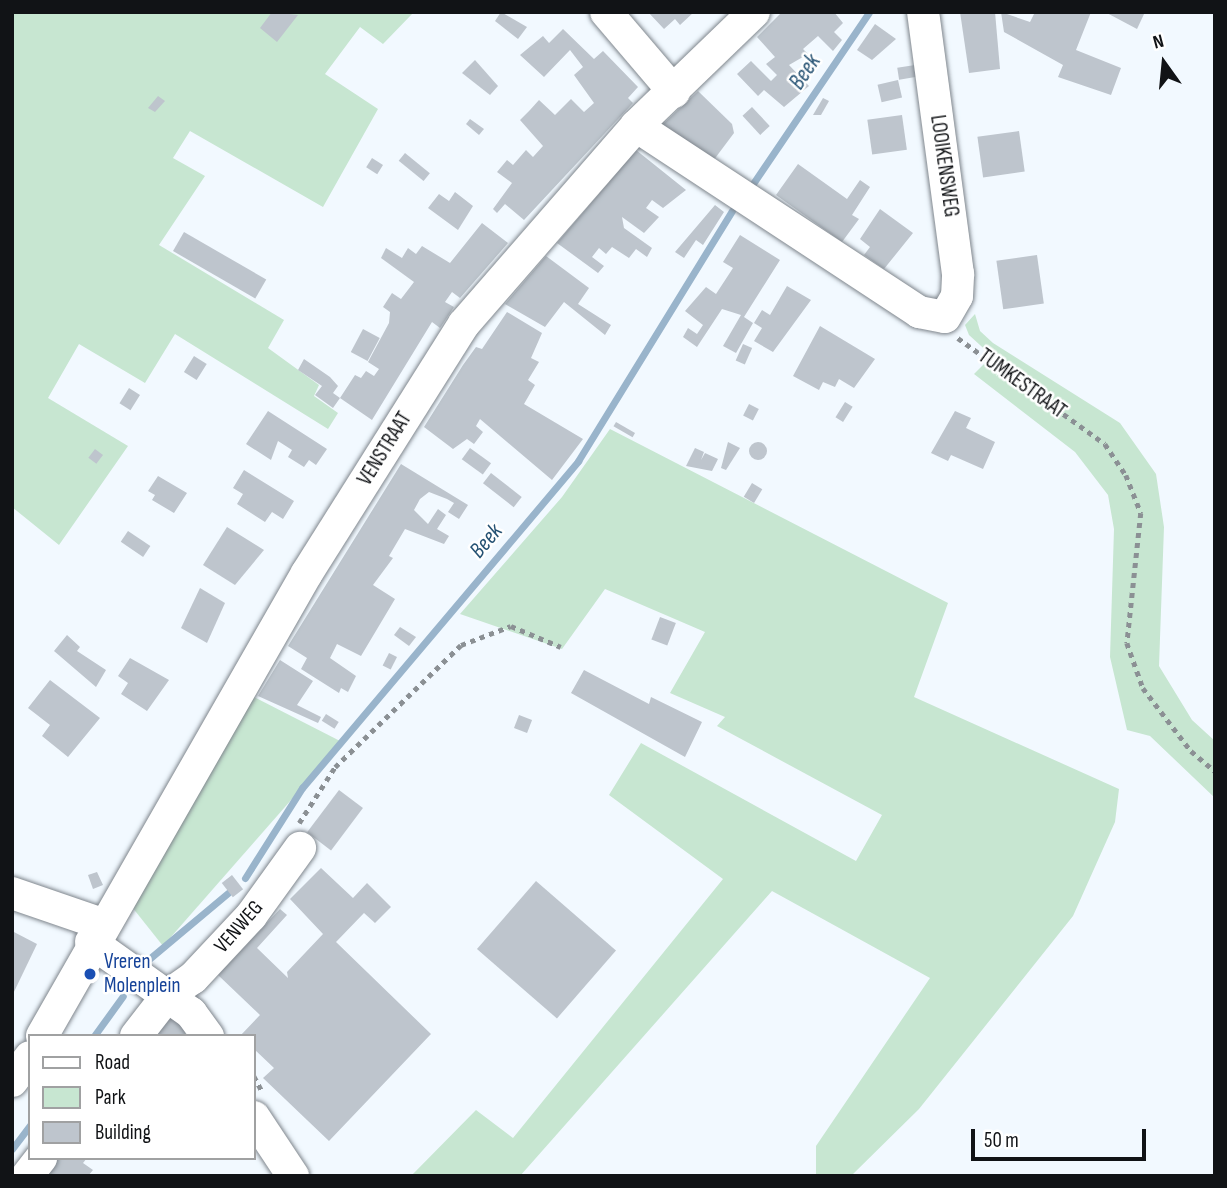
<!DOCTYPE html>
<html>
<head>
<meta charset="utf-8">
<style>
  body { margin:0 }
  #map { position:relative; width:1227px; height:1188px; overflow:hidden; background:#f2f9ff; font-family:"Sofia Sans Condensed",sans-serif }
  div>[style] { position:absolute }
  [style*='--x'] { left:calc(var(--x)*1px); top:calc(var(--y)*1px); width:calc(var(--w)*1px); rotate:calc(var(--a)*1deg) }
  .green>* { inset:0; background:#c7e6d1 }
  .stream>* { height:7px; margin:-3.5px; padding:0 3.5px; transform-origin:3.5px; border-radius:3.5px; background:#99b4cb }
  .building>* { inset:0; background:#bec5cd; transform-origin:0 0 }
  .round { border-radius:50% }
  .path>* { height:4.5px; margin-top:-2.25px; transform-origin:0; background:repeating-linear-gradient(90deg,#8b9094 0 5px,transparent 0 10px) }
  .roads { filter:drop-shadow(0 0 2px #7f868d) drop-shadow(0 0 2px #7f868d) }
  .minor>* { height:32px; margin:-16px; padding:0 16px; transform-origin:16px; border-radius:16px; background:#fff }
  .dots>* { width:19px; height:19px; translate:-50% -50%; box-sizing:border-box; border:4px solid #fff; border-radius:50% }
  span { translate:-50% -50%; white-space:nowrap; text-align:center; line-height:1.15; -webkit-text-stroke:5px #fff; paint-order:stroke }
  .street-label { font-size:21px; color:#111316 }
  .transit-label { font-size:21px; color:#164399 }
  .left { translate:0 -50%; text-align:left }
  .water-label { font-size:23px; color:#265273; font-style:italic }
  .frame { position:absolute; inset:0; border:14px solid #111316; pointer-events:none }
  .legend { position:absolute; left:28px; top:1034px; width:228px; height:126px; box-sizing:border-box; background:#fff; border:2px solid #a0a1a2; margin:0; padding:9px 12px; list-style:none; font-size:21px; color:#111316 }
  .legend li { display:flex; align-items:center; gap:14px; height:35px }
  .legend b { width:35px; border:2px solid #a0a1a2 }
  .north { position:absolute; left:1129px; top:28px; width:70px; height:70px; -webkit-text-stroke:5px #fff; paint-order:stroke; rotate:345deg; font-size:19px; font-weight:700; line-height:28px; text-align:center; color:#111316 }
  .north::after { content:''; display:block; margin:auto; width:24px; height:32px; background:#111316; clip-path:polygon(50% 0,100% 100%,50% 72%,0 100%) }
  .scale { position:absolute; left:971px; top:1129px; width:175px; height:32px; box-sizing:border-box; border:4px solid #111316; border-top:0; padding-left:9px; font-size:21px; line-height:24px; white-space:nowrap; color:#111316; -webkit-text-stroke:5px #fff; paint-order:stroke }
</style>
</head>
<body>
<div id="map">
  <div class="green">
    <div style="clip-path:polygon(12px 12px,414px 12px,383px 44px,360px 27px,325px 74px,378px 109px,323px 207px,190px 131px,173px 158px,205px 176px,159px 245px,284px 320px,268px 348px,319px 385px,314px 396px,338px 413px,328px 429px,175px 334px,145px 383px,79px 344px,48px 398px,128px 446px,59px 545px,12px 507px)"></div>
    <div style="clip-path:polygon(975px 314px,980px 331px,993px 343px,1120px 423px,1156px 474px,1164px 527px,1159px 666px,1192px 720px,1215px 741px,1215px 798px,1150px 736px,1127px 730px,1110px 657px,1114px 529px,1108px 495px,1075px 452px,974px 374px,992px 356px,969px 335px,965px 325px)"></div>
    <div style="clip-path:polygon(610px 429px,948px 603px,914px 697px,1119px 789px,1115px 822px,1073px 916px,919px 1109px,851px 1176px,816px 1176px,816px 1146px,930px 978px,772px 891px,520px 1176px,411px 1176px,476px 1110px,513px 1138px,723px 879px,609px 795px,641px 743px,856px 861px,882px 815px,717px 726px,725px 717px,670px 693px,705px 632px,605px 589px,562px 649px,460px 614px,562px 497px)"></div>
    <div style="clip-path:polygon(254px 697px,342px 742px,163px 946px,132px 907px)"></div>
  </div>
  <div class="stream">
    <div style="--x:750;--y:188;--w:212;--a:-55.9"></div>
    <div style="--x:245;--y:878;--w:107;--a:-57.7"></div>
    <div style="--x:302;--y:788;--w:428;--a:-49.8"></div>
    <div style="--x:578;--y:461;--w:294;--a:-58.4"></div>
    <div style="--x:149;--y:959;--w:103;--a:-39.9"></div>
    <div style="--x:94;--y:1036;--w:49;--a:-54.1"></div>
    <div style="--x:12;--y:1149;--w:30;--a:-53"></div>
  </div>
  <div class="building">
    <div style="clip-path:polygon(272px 12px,298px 15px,277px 42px,260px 28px)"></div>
    <div style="clip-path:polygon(501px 12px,527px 27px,518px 39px,495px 21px)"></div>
    <div style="clip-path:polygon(648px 12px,694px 12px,680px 25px,675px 19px,664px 29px)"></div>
    <div style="clip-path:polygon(782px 12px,834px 12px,843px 23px,834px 32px,842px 40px,833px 51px,818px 36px,803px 49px,808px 54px,789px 65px,809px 86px,784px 107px,764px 90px,758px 96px,737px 74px,751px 61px,771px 81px,777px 75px,766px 64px,775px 57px,757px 37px)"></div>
    <div style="clip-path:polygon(960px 12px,995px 12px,1000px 69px,969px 73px)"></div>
    <div style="clip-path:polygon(1001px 12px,1030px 22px,1035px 12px,1091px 12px,1076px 50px,1121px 68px,1111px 95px,1058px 77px,1063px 65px,1004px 32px)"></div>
    <div style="clip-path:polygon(1105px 12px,1145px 12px,1137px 29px)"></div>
    <div style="clip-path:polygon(875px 24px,896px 39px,872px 60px,857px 50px)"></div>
    <div style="clip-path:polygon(563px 29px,594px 59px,603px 51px,638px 87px,628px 98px,633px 103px,524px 220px,505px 204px,497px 213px,493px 209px,512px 183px,497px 172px,507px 160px,513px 165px,526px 150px,533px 157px,543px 146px,520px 120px,530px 110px,539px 100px,555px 115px,571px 99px,584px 112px,594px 103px,574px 75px,583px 67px,570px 50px,544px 77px,520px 55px,543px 36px,549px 43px)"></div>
    <div style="clip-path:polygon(475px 60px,498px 86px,490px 95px,462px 73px)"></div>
    <div style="left:915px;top:65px;width:12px;height:18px;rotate:81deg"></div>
    <div style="left:898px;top:80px;width:18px;height:21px;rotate:77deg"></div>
    <div style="clip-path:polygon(698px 91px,732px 124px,734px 133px,713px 161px,680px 142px,663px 124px)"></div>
    <div style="clip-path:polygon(158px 96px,165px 101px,155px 112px,148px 108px)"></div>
    <div style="clip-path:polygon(823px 98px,829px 101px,821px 115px,813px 115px)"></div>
    <div style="left:752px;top:107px;width:26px;height:13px;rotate:47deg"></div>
    <div style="left:902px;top:115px;width:35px;height:35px;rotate:82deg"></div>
    <div style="clip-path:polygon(470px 119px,484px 129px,479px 135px,466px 124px)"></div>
    <div style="left:1019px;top:131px;width:41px;height:42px;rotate:82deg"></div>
    <div style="clip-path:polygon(636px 150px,686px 190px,663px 208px,652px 200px,646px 208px,659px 217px,644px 233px,622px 217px,624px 228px,652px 248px,647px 257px,636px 249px,629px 258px,612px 247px,606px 254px,599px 248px,592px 257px,604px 266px,598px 273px,557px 243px)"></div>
    <div style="left:405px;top:153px;width:32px;height:10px;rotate:39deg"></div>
    <div style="left:372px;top:158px;width:13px;height:11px;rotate:32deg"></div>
    <div style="clip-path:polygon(798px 164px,847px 199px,860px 180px,870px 187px,852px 215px,859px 219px,842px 242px,776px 195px)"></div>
    <div style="clip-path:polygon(455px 192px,473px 206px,458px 230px,428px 208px,439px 194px,449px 201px)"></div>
    <div style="clip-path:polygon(715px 205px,724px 212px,703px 245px,696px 240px,684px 258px,675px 252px)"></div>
    <div style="clip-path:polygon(880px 209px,913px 233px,884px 269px,864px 255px,870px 247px,860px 239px)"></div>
    <div style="clip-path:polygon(482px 223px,508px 243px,460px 298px,452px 292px,445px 302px,454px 307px,440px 328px,432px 322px,372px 420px,340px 398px,333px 408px,315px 395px,322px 386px,298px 370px,304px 359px,330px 377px,338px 386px,333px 393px,340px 398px,355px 375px,361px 378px,366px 371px,374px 376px,379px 369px,368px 362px,389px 323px,390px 312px,383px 307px,392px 293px,401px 299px,414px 282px,381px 258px,386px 248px,402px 258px,408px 248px,416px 254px,422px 246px,450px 263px)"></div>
    <div style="left:184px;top:232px;width:95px;height:22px;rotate:30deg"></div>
    <div style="clip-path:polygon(740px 235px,780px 260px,744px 317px,753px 323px,736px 353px,723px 346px,741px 315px,722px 309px,697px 347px,683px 337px,688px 328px,697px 334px,703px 325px,685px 311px,706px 287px,716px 294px,733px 268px,723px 262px)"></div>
    <div style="left:1037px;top:255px;width:49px;height:41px;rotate:82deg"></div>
    <div style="clip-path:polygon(546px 256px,589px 288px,578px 304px,611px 325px,605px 335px,564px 302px,545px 327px,505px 304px)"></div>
    <div style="clip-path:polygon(787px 286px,811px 300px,773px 352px,754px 341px,762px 328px,754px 323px,762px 310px,770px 315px)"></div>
    <div style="clip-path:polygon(507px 312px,542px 333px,531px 358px,539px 362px,528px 380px,535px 385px,524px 404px,583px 439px,552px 480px,480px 419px,476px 426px,483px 432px,474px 444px,467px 439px,453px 449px,424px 427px,463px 365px,476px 347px,482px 349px)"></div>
    <div style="clip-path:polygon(820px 326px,875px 359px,854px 388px,839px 379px,835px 387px,823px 382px,819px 390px,793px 376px)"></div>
    <div style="left:363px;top:329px;width:19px;height:26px;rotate:28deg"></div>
    <div style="left:743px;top:344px;width:10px;height:18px;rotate:24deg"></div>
    <div style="left:194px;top:356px;width:15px;height:19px;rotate:32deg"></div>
    <div style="left:129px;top:388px;width:13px;height:18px;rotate:32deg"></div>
    <div style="left:845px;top:402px;width:9px;height:18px;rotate:32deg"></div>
    <div style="left:749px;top:404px;width:11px;height:13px;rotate:27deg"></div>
    <div style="clip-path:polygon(268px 411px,327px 449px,316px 465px,309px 460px,304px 467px,288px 457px,292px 450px,278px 441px,271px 460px,246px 444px)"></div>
    <div style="clip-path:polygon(955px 411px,971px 418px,966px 428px,995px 442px,983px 469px,951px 455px,948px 461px,931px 453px)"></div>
    <div style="left:616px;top:422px;width:22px;height:5px;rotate:30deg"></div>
    <div class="round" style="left:749px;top:442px;width:18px;height:18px"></div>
    <div style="clip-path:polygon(728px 442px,740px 448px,726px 470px,721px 468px)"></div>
    <div style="left:470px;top:448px;width:26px;height:14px;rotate:36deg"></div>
    <div style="clip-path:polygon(695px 448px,704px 452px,701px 460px,705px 453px,718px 459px,712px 471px,686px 466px)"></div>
    <div style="left:95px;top:449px;width:10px;height:11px;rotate:37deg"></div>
    <div style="clip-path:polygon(401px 464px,468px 505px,459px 519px,448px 512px,454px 503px,447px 499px,429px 492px,420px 499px,414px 510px,428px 524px,438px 509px,446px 515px,437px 529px,449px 536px,444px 544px,405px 529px,389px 556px,393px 558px,373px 585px,395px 599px,361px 656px,337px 644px,330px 658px,356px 676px,348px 692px,341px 688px,339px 693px,301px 669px,307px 658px,288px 646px)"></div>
    <div style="clip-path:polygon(244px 470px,294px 501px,283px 519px,272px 512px,265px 522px,237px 504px,243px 494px,233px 488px)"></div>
    <div style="left:491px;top:473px;width:39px;height:13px;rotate:38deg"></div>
    <div style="clip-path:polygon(158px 476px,187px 493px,174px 513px,152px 500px,155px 495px,148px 491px)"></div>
    <div style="left:752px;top:483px;width:12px;height:16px;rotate:31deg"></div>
    <div style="clip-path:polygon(227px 527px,264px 550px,235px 585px,203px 565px)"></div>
    <div style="left:128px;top:531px;width:27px;height:13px;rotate:34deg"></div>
    <div style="clip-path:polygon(200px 588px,225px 603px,207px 643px,181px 628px)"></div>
    <div style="left:660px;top:617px;width:17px;height:24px;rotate:21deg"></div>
    <div style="clip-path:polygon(400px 627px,416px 637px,409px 646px,394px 635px)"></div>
    <div style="clip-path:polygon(67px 635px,80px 647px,77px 651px,106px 670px,96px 687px,54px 651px)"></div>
    <div style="left:389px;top:653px;width:9px;height:14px;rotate:27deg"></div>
    <div style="clip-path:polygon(130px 658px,169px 680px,147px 711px,121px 694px,128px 683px,118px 676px)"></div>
    <div style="clip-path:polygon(280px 660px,313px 681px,297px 705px,321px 717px,318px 723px,258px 696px)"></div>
    <div style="clip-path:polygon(584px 670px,649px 704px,651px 697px,702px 722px,685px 757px,571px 693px)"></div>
    <div style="clip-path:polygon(50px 680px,100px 718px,68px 757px,42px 736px,50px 725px,28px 708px)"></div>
    <div style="left:326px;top:714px;width:15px;height:8px;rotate:32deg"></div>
    <div style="left:519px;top:715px;width:14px;height:14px;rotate:21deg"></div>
    <div style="left:339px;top:790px;width:30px;height:53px;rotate:37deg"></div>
    <div style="clip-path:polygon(321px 868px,353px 898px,367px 883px,391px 907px,375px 923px,364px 913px,336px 942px,431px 1034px,329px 1141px,263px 1078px,274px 1068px,254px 1049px,254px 1036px,240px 1036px,260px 1015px,218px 975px,280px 909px,287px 915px,257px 948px,288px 978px,287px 972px,323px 934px,290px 899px)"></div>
    <div style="clip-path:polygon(97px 872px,103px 885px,93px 889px,88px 875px)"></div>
    <div style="left:232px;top:875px;width:18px;height:13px;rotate:52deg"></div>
    <div style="left:536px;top:881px;width:106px;height:90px;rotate:41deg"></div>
    <div style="clip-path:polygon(12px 931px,37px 944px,12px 996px)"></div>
    <div style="clip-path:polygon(170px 1014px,188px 1030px,183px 1036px,152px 1036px)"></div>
    <div style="clip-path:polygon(53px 1158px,87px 1158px,83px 1163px,93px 1170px,88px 1176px,41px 1176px)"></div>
  </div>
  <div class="path">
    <div style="--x:958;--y:338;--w:181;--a:35.8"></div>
    <div style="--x:1105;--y:444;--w:37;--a:56"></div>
    <div style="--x:1126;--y:475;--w:41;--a:68.5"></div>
    <div style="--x:1141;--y:513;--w:131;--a:96.1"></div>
    <div style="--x:1127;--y:643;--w:48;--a:70.4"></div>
    <div style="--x:1143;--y:688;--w:79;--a:52.7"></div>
    <div style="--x:1191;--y:751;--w:31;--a:40"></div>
    <div style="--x:299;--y:823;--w:67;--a:-57.3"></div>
    <div style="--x:335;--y:767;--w:175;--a:-44.1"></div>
    <div style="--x:461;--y:645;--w:53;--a:-20.8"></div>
    <div style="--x:511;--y:626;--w:54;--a:22.8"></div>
    <div style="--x:254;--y:1076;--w:17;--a:62"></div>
  </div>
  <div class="roads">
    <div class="minor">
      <div style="--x:606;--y:12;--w:105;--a:49.6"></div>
      <div style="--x:636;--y:126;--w:339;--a:33.3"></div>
      <div style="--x:919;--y:312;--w:26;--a:11"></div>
      <div style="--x:945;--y:317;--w:24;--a:-60"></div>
      <div style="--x:957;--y:296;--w:22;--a:-87"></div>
      <div style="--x:958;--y:274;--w:264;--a:-97.6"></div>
      <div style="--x:12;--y:893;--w:95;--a:19"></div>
      <div style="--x:91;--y:942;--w:123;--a:35.4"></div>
      <div style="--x:191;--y:1013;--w:29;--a:54"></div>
      <div style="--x:42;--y:1036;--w:533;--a:-60.22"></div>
      <div style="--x:307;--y:573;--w:294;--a:-57.8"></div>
      <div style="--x:464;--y:324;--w:262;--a:-49"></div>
      <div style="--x:636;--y:126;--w:164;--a:-44"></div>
      <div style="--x:136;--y:1036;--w:51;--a:-52.2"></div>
      <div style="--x:167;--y:996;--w:32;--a:-35"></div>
      <div style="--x:193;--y:978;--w:85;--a:-46.9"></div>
      <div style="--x:251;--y:916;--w:84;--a:-54.2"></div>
      <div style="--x:12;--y:1081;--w:30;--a:-53"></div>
      <div style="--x:254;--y:1117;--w:71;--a:56.5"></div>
      <div style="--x:27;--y:1176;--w:23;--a:-52"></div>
    </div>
  </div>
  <div class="dots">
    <div style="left:90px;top:974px;background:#1a4fb4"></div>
  </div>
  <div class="street-label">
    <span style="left:944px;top:166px;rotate:82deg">LOOIKENSWEG</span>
    <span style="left:1022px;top:384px;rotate:36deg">TUMKESTRAAT</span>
    <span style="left:385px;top:449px;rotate:-58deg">VENSTRAAT</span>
    <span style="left:239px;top:927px;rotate:-49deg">VENWEG</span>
  </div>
  <div class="transit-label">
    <span class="left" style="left:104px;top:974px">Vreren<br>Molenplein</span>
  </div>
  <div class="water-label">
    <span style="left:805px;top:72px;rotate:-56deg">Beek</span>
    <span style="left:486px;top:541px;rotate:-50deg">Beek</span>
  </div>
  <div class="frame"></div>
  <ul class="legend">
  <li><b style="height:9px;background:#fff"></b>Road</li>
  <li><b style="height:19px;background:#c7e6d1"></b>Park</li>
  <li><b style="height:19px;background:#bec5cd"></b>Building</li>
  </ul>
  <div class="north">N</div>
  <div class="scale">50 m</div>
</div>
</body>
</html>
